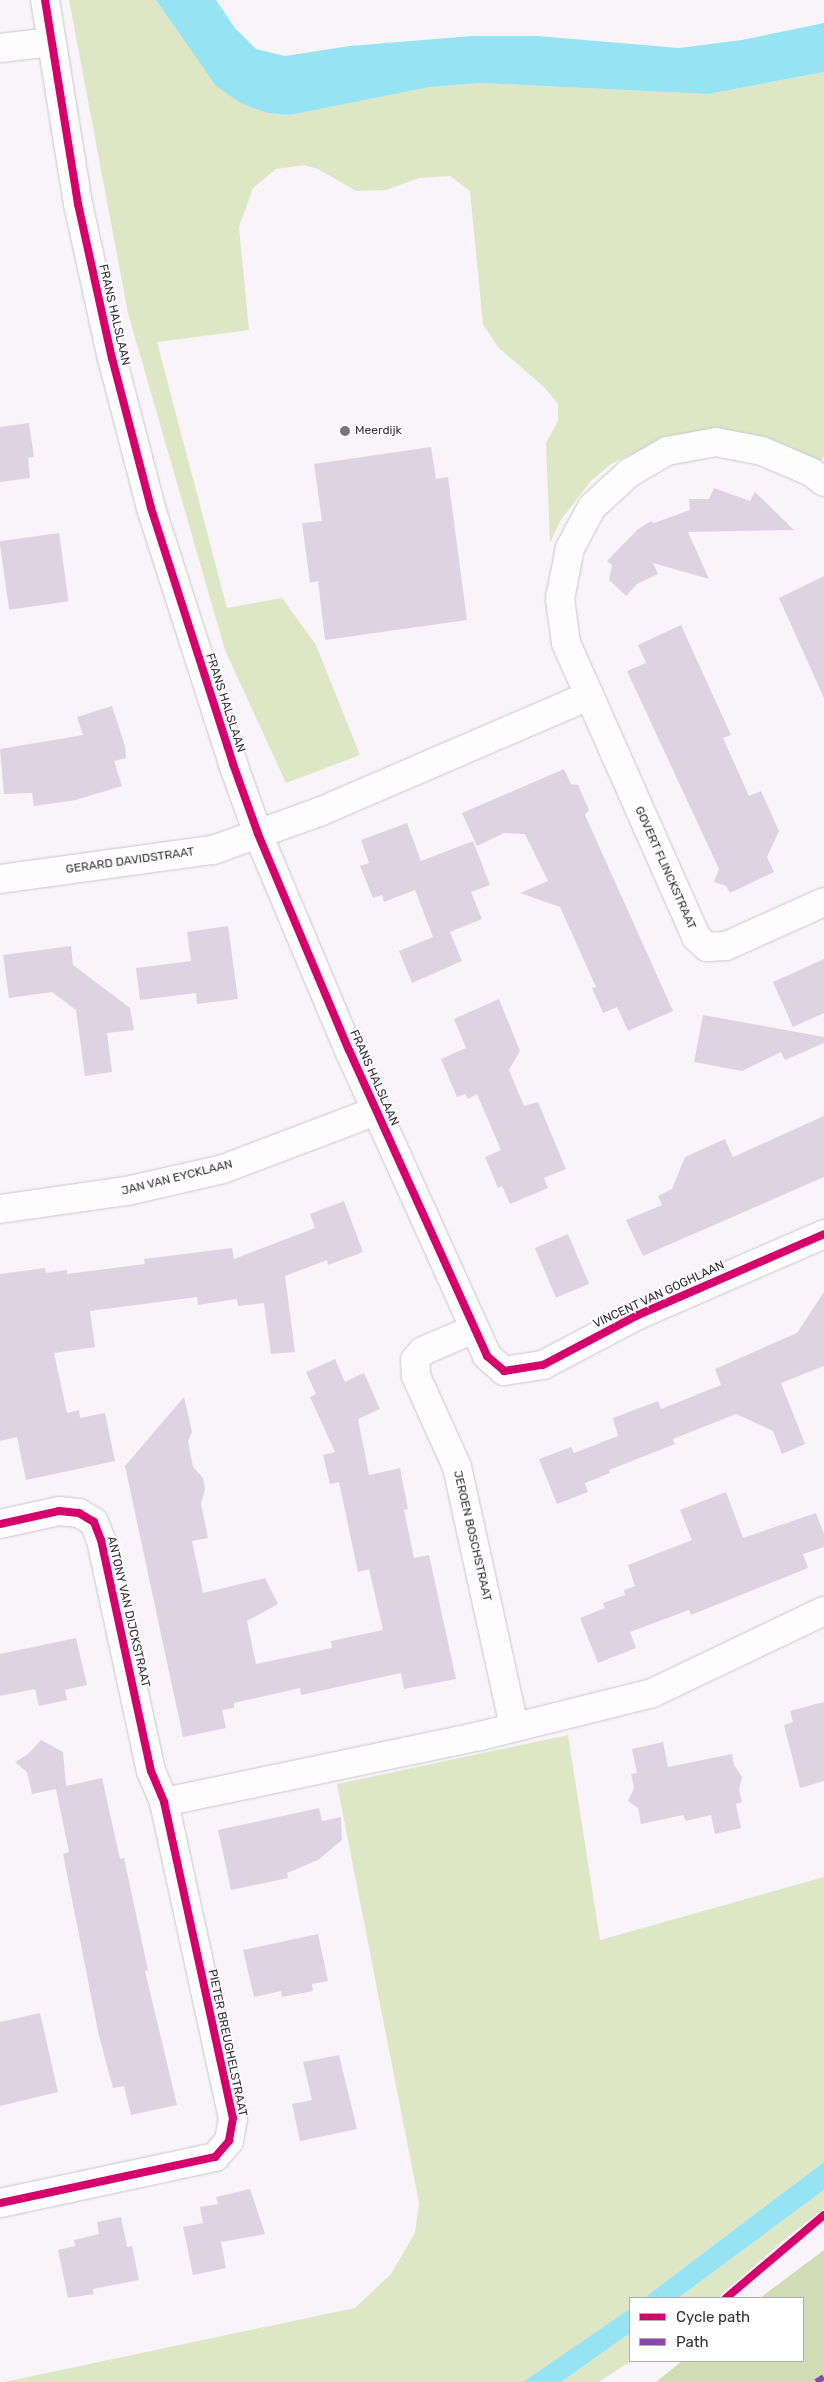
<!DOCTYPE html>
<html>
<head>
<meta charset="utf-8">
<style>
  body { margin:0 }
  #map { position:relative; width:824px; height:2382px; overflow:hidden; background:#f8f4fa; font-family:Rubik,sans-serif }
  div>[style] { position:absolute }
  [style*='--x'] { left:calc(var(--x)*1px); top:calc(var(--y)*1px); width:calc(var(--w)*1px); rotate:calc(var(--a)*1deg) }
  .green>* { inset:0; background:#dde6c5 }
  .forest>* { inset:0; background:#d2dcb4 }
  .water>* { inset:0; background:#95e3f3 }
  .building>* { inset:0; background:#ded3e3; transform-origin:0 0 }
  .roads { filter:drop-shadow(0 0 1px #c9c6cb) drop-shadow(0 0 1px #c9c6cb) }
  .minor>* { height:28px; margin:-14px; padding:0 14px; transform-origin:14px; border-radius:14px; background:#fefdfe }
  .quiet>* { height:6px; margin-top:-3px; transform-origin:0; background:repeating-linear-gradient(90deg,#8e44ad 0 12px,transparent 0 18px) }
  .cycleway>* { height:8px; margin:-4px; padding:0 4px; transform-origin:4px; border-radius:4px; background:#d6006c }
  .dots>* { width:14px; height:14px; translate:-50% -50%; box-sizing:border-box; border:2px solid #fff; border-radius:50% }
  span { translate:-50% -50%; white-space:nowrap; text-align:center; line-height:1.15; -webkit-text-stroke:4px #fff; paint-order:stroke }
  .street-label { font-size:12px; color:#342f36 }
  .poi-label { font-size:12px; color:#342f36 }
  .left { translate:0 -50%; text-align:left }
  .legend { position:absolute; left:629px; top:2297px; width:175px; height:65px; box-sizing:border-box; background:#fff; border:1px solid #aeacaf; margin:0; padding:6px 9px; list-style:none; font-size:15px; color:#342f36 }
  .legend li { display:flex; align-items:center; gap:10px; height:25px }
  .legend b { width:25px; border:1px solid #aeacaf }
</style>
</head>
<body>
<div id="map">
  <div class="green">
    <div style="clip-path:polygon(69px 0,156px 0,216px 85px,242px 104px,267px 113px,290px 115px,430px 87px,480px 83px,708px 94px,824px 72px,824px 457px,819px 463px,657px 442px,611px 464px,591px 481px,560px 521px,550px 543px,546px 443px,558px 421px,558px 404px,545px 388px,498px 347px,483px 324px,470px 191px,450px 176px,419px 178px,386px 190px,356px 191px,318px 169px,304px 165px,276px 169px,253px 188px,239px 227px,249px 330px,157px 342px,227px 608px,282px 598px,316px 645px,360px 755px,286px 783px,225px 650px,128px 313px)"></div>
    <div style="clip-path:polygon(568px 1735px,600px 1940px,824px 1877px,824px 2162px,644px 2298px,630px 2298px,630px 2309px,614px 2321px,523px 2382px,4px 2382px,355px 2308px,391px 2274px,415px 2233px,419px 2203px,337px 1784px)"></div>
    <div style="clip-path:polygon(824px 2190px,824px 2209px,786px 2238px,718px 2298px,678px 2298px)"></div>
    <div style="clip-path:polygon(630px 2333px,631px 2361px,599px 2382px,561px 2382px)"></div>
  </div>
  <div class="forest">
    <div style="clip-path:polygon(824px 2250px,824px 2382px,656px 2382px,682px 2361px,803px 2361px,803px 2298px,760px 2298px)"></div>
  </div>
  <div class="water">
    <div style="clip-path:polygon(156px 0,216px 0,235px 28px,256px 49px,285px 56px,350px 46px,472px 36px,537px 36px,679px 48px,742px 40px,824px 23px,824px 72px,708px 94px,480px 83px,430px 87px,290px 115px,267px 113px,242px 104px,216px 86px)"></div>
    <div style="clip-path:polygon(824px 2162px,824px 2190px,678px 2298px,644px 2298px)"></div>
    <div style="clip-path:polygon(630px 2309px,630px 2333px,561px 2382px,523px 2382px)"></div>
  </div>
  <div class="building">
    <div style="clip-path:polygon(29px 423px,34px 457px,28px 458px,30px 478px,0 482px,0 427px)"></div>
    <div style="clip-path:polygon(431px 447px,436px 479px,448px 477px,467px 620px,325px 640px,318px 581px,310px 583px,302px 523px,322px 521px,314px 464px)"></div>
    <div style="clip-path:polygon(714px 488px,750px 501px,755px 492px,794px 530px,688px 532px,709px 579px,653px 563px,658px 574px,637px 584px,626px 596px,609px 580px,612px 565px,607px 561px,637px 530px,651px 521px,654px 523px,690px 510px,689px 499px,709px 499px)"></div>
    <div style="left:59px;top:533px;width:69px;height:60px;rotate:82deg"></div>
    <div style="clip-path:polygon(824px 576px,824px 698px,779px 598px)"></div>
    <div style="clip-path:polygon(681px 625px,731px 735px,723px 738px,749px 796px,761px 791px,779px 831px,767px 857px,774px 872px,730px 893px,726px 886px,714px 882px,719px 869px,627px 671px,646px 663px,638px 645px)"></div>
    <div style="clip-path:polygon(112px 706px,125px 746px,126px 758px,114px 761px,122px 786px,76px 800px,34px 806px,32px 793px,4px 794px,0 749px,83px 735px,77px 717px)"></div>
    <div style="clip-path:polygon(564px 769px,571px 784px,578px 785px,589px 810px,585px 815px,673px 1011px,628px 1031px,617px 1007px,603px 1013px,592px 988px,596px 987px,560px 907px,520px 893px,548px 881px,525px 834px,504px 833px,477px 846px,462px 813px)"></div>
    <div style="clip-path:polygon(407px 823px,421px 861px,473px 841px,490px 885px,471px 892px,482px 919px,450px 932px,462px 961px,412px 983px,399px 951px,433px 937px,415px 890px,384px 902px,382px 895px,373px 898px,360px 866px,369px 863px,361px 840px)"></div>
    <div style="clip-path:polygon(228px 926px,238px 999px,197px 1004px,196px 993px,140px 1000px,136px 968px,191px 961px,187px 932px)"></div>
    <div style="clip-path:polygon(71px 946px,73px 965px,130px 1008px,134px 1030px,107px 1033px,112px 1072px,85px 1076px,76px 1010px,52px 992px,9px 998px,3px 955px)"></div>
    <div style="clip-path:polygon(824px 959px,824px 1013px,793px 1027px,773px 982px)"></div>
    <div style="clip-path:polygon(499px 999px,520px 1051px,509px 1070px,524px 1106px,538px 1102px,566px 1169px,544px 1178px,548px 1188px,510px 1204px,502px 1186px,498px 1188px,485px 1157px,501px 1150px,477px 1094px,468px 1099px,465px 1094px,457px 1097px,441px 1059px,466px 1048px,454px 1019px)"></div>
    <div style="clip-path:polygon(703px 1015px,824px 1037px,824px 1043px,785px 1060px,781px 1052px,742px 1071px,694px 1062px)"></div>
    <div style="clip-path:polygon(824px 1116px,824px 1177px,643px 1256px,626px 1220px,662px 1205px,658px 1196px,672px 1189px,685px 1157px,725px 1139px,733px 1157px)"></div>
    <div style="clip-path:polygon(344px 1201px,363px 1252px,328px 1265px,327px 1260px,285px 1276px,295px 1352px,271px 1354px,264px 1303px,238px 1306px,237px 1299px,198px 1305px,197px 1297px,90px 1311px,95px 1347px,54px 1353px,67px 1413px,79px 1410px,80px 1418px,105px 1413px,115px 1461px,26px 1480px,17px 1437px,0 1441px,0 1274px,45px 1268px,46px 1273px,67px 1270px,67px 1274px,145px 1264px,144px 1259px,232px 1248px,234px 1259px,315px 1228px,310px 1214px)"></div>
    <div style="left:568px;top:1234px;width:54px;height:36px;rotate:67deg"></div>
    <div style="clip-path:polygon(824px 1292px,824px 1366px,781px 1383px,805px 1444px,782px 1454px,773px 1431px,736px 1414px,673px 1439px,675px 1444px,609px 1470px,610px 1473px,585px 1483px,588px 1492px,557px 1504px,539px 1459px,571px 1447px,574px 1453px,618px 1436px,613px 1418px,658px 1401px,661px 1409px,721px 1385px,715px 1369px,797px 1333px)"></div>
    <div style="clip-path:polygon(335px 1359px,345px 1382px,364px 1373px,380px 1409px,358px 1419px,369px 1475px,400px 1468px,408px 1509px,404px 1510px,414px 1558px,429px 1555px,456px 1679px,404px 1689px,401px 1673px,301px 1695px,300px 1688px,234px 1703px,234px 1708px,222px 1710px,226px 1728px,183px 1737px,125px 1466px,184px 1397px,192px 1432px,188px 1441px,193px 1467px,203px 1478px,205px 1489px,201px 1504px,208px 1538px,192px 1541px,203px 1593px,265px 1578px,278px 1604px,247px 1621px,256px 1664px,332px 1648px,331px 1641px,383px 1630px,369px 1569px,358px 1572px,339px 1482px,330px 1484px,323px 1455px,335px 1452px,310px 1397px,316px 1394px,306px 1372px)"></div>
    <div style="clip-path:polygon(726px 1492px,743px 1538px,816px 1513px,824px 1534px,824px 1547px,803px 1554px,808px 1568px,691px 1615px,689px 1610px,630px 1632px,636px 1648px,598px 1663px,580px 1618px,605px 1608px,603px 1603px,625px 1595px,624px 1590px,635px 1586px,628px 1565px,692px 1540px,680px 1510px)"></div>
    <div style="clip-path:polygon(76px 1638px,87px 1685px,65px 1690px,67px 1700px,39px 1706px,35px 1689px,0 1696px,0 1654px)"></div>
    <div style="clip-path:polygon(824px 1702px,824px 1781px,800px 1788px,784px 1725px,793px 1722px,790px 1711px)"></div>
    <div style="clip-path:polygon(41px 1740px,63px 1752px,66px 1786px,102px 1778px,120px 1859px,124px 1858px,148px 1970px,145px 1971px,177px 2105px,131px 2115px,124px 2086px,113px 2088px,99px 2036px,63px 1854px,69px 1852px,56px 1789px,32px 1794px,27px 1772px,15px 1762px,28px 1754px)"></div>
    <div style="clip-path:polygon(663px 1742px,668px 1767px,732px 1754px,734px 1765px,742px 1777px,739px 1790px,742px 1802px,736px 1804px,741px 1828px,715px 1834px,711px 1815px,686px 1821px,683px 1815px,641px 1824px,638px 1808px,628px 1801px,634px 1788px,631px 1774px,637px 1773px,632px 1749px)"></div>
    <div style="clip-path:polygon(319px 1808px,322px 1821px,341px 1817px,342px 1840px,318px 1860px,287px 1873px,288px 1878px,231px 1890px,218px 1830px)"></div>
    <div style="clip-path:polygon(318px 1934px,328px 1981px,312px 1984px,313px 1991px,282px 1997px,281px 1991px,254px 1997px,243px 1950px)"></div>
    <div style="clip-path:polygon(40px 2013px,58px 2092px,0 2106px,0 2022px)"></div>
    <div style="clip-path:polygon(339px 2055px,357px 2129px,300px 2141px,292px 2104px,312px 2100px,303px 2062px)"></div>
    <div style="clip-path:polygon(250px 2189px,265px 2234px,221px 2242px,226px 2268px,193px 2275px,183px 2227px,203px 2223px,200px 2207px,218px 2204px,216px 2197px)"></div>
    <div style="clip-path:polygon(121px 2217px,127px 2247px,132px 2246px,139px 2280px,93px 2289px,94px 2294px,68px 2298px,58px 2250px,75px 2246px,74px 2240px,99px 2234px,97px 2222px)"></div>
  </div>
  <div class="roads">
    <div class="minor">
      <div style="--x:45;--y:0;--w:207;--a:80.8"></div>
      <div style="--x:78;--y:204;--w:158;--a:77.6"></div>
      <div style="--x:112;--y:358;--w:155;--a:75.4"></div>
      <div style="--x:151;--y:508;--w:269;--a:72.2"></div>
      <div style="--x:233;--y:764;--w:74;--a:70.3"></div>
      <div style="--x:258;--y:834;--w:234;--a:67.2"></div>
      <div style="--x:349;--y:1050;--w:336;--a:65.7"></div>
      <div style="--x:487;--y:1356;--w:23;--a:41"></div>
      <div style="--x:504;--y:1371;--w:39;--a:-9"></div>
      <div style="--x:543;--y:1365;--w:107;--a:-27.8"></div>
      <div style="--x:638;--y:1315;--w:203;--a:-23.5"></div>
      <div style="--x:0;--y:48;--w:51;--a:-6.7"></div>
      <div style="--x:824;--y:482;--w:16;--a:-142"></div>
      <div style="--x:811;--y:472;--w:53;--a:-156.8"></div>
      <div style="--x:762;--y:451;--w:47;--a:-168.9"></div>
      <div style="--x:716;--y:442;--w:50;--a:169.6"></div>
      <div style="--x:667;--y:451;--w:44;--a:149.9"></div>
      <div style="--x:629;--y:473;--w:50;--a:137.4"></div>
      <div style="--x:592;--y:507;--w:47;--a:118.2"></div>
      <div style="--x:570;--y:548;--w:52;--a:101.1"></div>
      <div style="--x:560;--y:599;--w:44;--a:82.2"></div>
      <div style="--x:566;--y:643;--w:321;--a:66.1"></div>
      <div style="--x:696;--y:937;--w:15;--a:42"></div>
      <div style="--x:707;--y:947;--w:19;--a:-3"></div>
      <div style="--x:726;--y:946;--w:107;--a:-24.2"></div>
      <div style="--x:0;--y:879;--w:215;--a:-7.8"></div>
      <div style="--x:213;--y:850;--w:113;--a:-19.7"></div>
      <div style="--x:319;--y:812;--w:293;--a:-23.3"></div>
      <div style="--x:0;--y:1209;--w:128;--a:-8.1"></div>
      <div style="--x:127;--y:1191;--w:98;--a:-12.9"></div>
      <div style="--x:223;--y:1169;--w:164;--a:-20.8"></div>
      <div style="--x:474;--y:1329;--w:56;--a:156.7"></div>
      <div style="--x:423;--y:1351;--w:12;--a:132"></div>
      <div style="--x:415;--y:1360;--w:16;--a:86"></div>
      <div style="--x:416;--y:1376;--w:100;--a:65.7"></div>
      <div style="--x:457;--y:1467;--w:265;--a:77.6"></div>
      <div style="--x:0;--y:1524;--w:60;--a:-12.4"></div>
      <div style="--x:59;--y:1511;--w:20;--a:6"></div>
      <div style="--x:79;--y:1513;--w:17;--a:31"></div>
      <div style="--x:94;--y:1522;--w:19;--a:69"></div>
      <div style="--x:101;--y:1540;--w:236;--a:77.8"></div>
      <div style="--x:151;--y:1771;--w:34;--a:67"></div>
      <div style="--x:164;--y:1802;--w:323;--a:77.7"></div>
      <div style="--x:233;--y:2118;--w:23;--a:100"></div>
      <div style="--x:229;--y:2141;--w:21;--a:131"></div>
      <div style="--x:215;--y:2157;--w:220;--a:167.9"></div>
      <div style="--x:164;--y:1802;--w:323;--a:-11.8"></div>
      <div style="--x:480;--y:1736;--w:177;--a:-14"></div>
      <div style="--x:652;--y:1693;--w:191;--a:-25.5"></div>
    </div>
  </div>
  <div class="quiet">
    <div style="--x:816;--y:2382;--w:9;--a:-32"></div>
  </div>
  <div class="cycleway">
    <div style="--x:45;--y:0;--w:207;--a:80.8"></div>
    <div style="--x:78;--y:204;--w:158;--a:77.6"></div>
    <div style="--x:112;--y:358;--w:155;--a:75.4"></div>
    <div style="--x:151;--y:508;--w:269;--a:72.2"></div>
    <div style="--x:233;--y:764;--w:74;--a:70.3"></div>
    <div style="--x:258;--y:834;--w:234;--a:67.2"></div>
    <div style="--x:349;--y:1050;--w:336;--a:65.7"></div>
    <div style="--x:487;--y:1356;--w:23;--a:41"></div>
    <div style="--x:504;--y:1371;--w:39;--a:-9"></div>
    <div style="--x:543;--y:1365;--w:107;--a:-27.8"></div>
    <div style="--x:638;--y:1315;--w:203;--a:-23.5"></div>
    <div style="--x:0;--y:1524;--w:60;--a:-12.4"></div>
    <div style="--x:59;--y:1511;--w:20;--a:6"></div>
    <div style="--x:79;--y:1513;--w:17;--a:31"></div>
    <div style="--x:94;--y:1522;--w:19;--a:69"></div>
    <div style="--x:101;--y:1540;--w:236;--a:77.8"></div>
    <div style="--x:151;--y:1771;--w:34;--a:67"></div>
    <div style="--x:164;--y:1802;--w:323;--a:77.7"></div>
    <div style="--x:233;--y:2118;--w:23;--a:100"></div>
    <div style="--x:229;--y:2141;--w:21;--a:131"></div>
    <div style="--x:215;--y:2157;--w:220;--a:167.9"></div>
    <div style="--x:726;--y:2298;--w:128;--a:-40.3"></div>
  </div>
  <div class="dots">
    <div style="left:345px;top:431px;background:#79747b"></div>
  </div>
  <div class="street-label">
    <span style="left:114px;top:315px;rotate:77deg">FRANS HALSLAAN</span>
    <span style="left:225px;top:703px;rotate:72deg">FRANS HALSLAAN</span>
    <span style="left:130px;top:861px;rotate:-8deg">GERARD DAVIDSTRAAT</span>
    <span style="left:665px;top:868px;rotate:66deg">GOVERT FLINCKSTRAAT</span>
    <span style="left:374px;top:1078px;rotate:66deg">FRANS HALSLAAN</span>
    <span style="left:177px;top:1178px;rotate:-14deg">JAN VAN EYCKLAAN</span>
    <span style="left:659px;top:1295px;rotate:-25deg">VINCENT VAN GOGHLAAN</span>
    <span style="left:472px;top:1536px;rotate:77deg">JEROEN BOSCHSTRAAT</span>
    <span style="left:128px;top:1612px;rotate:77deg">ANTONY VAN DIJCKSTRAAT</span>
    <span style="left:227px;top:2043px;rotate:78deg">PIETER BREUGHELSTRAAT</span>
  </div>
  <div class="poi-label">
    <span class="left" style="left:355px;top:431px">Meerdijk</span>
  </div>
  <ul class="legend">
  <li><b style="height:6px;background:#d6006c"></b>Cycle path</li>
  <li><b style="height:6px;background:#8e44ad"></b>Path</li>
  </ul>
</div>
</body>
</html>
